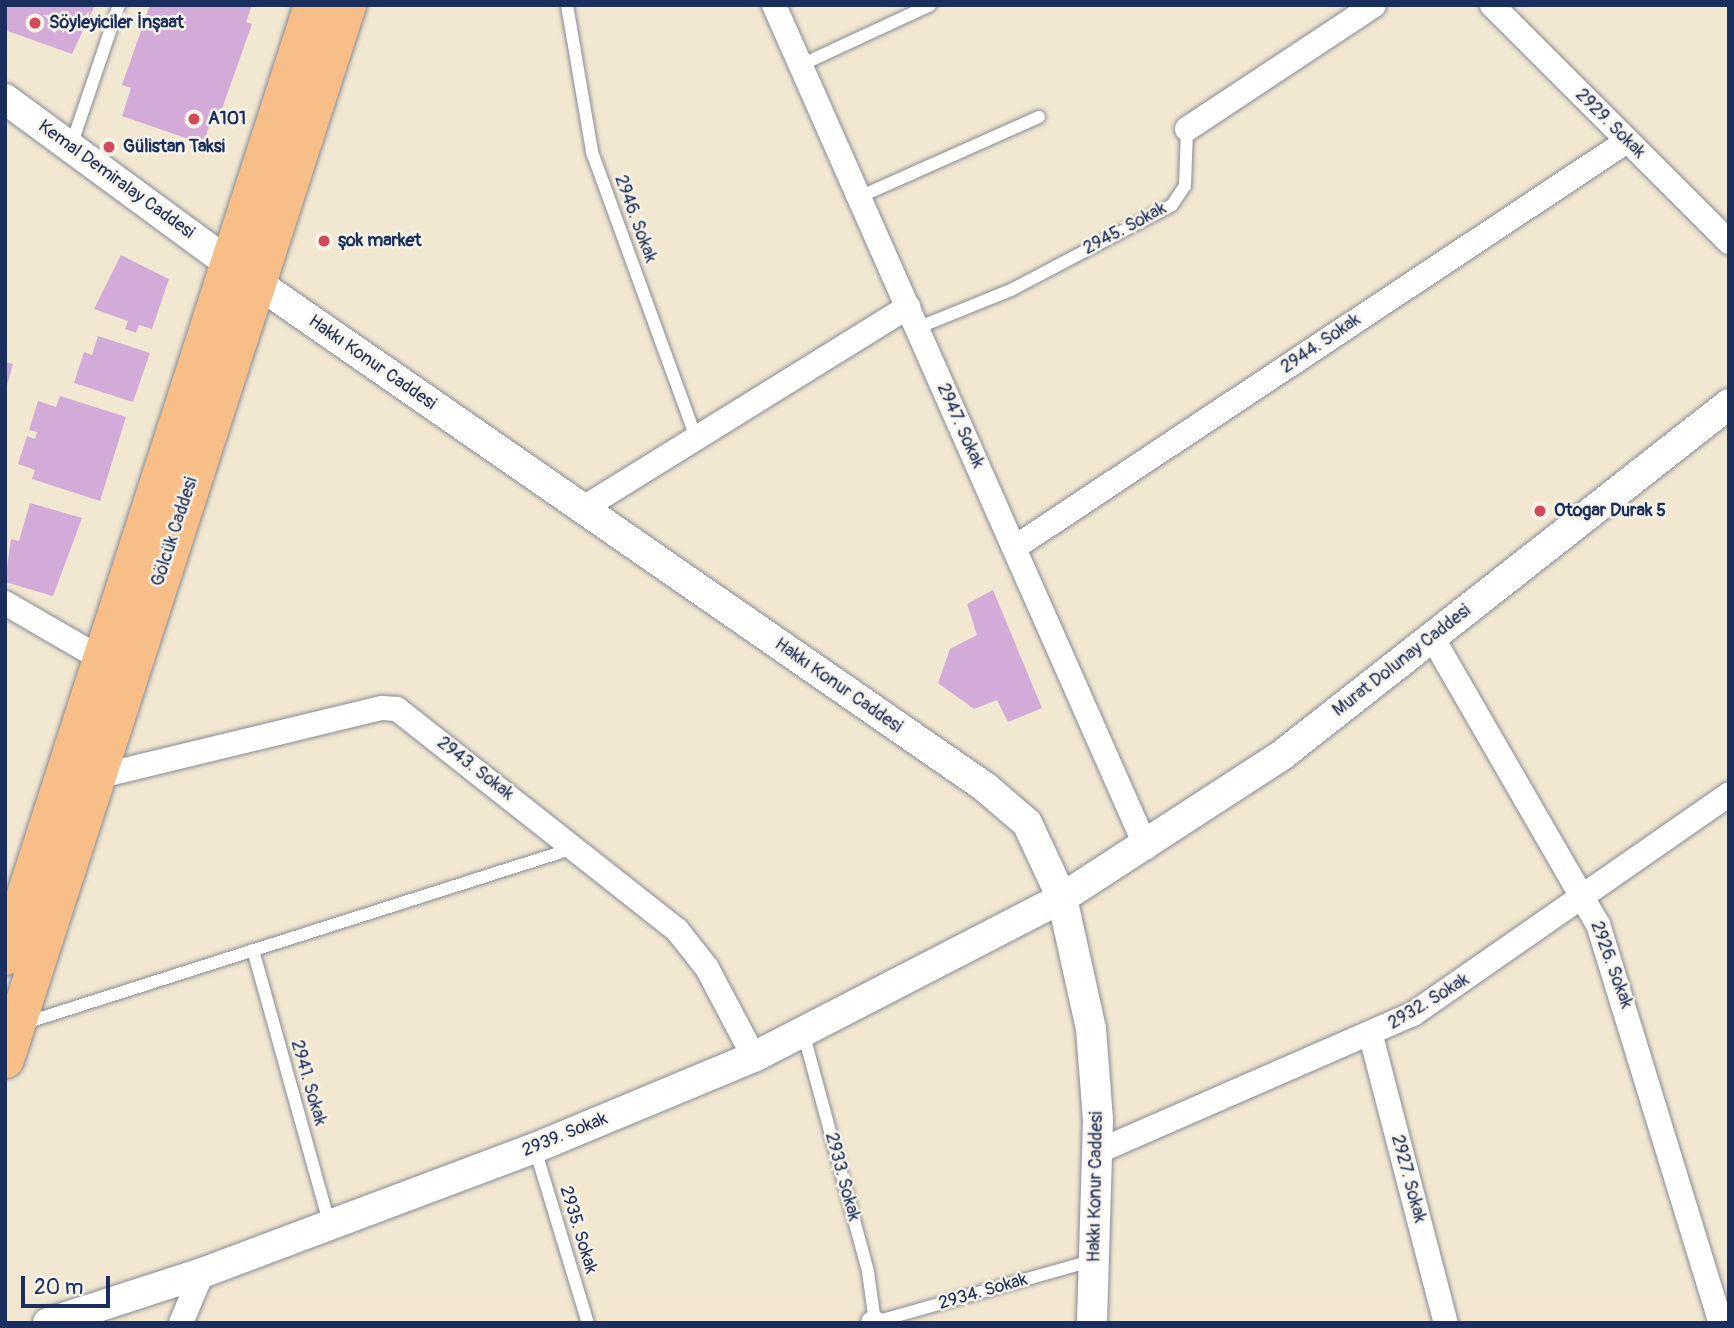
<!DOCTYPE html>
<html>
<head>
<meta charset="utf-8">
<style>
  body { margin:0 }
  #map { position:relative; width:1734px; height:1328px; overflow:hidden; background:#f2e7d0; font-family:Pangolin,sans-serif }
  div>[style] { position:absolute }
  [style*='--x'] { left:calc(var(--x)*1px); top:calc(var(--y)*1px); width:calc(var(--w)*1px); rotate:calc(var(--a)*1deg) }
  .building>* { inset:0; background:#d3abd8 }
  .roads { filter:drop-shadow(0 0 2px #868b97) drop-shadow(0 0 2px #868b97) }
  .service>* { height:12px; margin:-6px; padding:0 6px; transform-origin:6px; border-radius:6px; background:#fff }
  .minor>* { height:24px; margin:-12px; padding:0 12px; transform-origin:12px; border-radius:12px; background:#fff }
  .tertiary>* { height:30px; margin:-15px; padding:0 15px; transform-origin:15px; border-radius:15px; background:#fff }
  .primary>* { height:37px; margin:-18.5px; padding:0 18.5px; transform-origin:18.5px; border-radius:18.5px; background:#f7be87 }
  .dots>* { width:19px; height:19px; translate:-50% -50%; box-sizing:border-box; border:4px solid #f7f3e8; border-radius:50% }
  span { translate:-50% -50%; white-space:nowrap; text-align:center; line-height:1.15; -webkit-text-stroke:5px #f7f3e8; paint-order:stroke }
  .poi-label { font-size:18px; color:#1b2f5e; font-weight:700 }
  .left { translate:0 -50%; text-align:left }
  .street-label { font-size:18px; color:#1b2f5e }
  .frame { position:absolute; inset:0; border:7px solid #1b2f5e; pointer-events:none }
  .scale { position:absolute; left:21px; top:1276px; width:89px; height:32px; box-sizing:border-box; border:4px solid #1b2f5e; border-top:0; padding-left:9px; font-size:21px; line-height:24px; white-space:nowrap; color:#1b2f5e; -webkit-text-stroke:5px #f7f3e8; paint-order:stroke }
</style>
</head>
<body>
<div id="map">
  <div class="building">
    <div style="clip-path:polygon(5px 5px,95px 5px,72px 54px,5px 30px)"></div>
    <div style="clip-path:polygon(150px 5px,252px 5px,246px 22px,252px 24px,218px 120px,212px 118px,203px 144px,122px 116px,131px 88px,122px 85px)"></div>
    <div style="clip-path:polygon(121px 255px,169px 279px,152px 329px,139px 325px,136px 333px,125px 329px,128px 321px,94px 309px)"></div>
    <div style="clip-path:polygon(98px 336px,150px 353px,133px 402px,74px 383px,84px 352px,92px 355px)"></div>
    <div style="clip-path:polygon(5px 362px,13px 364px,6px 389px,5px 389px)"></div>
    <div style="clip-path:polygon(60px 396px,126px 417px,100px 501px,32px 479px,35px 470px,18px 464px,27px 436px,35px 439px,37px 432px,29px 430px,38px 401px,56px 407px)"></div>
    <div style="clip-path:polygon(30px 503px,82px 518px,53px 596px,5px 582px,11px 539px,19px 541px)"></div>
    <div style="clip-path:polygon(993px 590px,1042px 708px,1008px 722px,997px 700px,974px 709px,938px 683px,950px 649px,977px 635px,967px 604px)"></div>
  </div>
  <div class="roads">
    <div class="service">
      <div style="--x:567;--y:5;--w:149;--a:80.3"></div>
      <div style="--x:592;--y:152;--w:304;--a:70"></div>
      <div style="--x:801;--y:65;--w:142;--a:-24.9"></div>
      <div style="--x:71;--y:146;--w:149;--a:-71.2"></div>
      <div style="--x:859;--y:197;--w:197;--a:-24"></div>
      <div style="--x:917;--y:328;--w:101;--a:-22"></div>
      <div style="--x:1011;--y:290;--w:182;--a:-27.8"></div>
      <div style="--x:1172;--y:205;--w:23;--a:-56"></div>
      <div style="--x:1185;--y:186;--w:57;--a:-88"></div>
      <div style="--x:253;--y:950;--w:286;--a:74.4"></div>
      <div style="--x:22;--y:1024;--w:579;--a:-17.68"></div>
      <div style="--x:803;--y:1032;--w:249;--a:74.8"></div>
      <div style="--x:868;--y:1272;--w:50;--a:82"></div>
      <div style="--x:875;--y:1322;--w:228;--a:-15.8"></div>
      <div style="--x:535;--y:1149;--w:182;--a:73.1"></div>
    </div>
    <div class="minor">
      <div style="--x:774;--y:5;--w:921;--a:66.16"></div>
      <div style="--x:1492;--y:5;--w:335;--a:45"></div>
      <div style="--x:1187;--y:129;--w:224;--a:-33.5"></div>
      <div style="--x:582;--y:509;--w:384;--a:-31.8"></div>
      <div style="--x:1014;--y:548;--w:736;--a:-33.58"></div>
      <div style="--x:5;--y:603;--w:110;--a:30.1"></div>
      <div style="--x:1432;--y:637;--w:332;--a:60"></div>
      <div style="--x:1598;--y:924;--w:418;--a:72.9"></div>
      <div style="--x:96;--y:777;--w:294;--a:-13.6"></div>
      <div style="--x:382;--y:708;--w:15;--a:4"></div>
      <div style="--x:397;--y:709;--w:357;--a:38.3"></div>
      <div style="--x:677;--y:930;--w:48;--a:51.7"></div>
      <div style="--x:707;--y:968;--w:101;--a:62.2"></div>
      <div style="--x:1371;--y:1036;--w:297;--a:75.4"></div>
      <div style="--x:1097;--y:1152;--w:345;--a:-23.6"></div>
      <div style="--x:1413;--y:1014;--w:385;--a:-34.8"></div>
      <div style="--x:181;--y:1323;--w:54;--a:-67.2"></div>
      <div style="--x:873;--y:1323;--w:2;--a:0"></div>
    </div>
    <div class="tertiary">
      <div style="--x:5;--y:99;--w:275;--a:36.3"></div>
      <div style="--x:227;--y:262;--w:922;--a:34.71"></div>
      <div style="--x:985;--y:787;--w:55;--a:40.6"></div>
      <div style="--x:1027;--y:823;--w:83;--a:65"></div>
      <div style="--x:1062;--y:898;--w:134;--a:77.5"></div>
      <div style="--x:1091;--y:1029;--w:91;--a:85.6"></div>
      <div style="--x:1098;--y:1120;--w:203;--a:91.7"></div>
      <div style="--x:48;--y:1323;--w:162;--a:-18"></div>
      <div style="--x:202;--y:1273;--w:356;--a:-20.6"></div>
      <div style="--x:535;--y:1148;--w:237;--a:-22.6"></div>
      <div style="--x:754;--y:1057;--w:347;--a:-27.3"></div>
      <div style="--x:1062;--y:898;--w:262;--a:-33"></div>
      <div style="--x:1282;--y:755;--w:568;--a:-38.14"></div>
    </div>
    <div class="primary">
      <div style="--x:5;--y:956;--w:999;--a:-72.11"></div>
      <div style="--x:5;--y:1059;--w:1108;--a:-72.02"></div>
    </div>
  </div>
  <div class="dots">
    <div style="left:35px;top:23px;background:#d1495b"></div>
    <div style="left:194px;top:119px;background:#d1495b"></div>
    <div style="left:109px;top:147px;background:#d1495b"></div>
    <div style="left:324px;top:241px;background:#d1495b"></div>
    <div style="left:1540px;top:511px;background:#d1495b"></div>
  </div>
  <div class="poi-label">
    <span class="left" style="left:49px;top:23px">Söyleyiciler İnşaat</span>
    <span class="left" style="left:208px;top:119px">A101</span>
    <span class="left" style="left:123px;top:147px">Gülistan Taksi</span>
    <span class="left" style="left:338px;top:241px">şok market</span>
    <span class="left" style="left:1554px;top:511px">Otogar Durak 5</span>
  </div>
  <div class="street-label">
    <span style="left:1610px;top:124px;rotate:45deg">2929. Sokak</span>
    <span style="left:116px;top:180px;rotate:36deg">Kemal Demiralay Caddesi</span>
    <span style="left:635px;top:219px;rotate:70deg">2946. Sokak</span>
    <span style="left:1125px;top:229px;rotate:-28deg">2945. Sokak</span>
    <span style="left:1321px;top:344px;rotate:-34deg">2944. Sokak</span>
    <span style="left:372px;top:363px;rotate:35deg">Hakkı Konur Caddesi</span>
    <span style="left:960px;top:426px;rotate:66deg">2947. Sokak</span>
    <span style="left:175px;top:532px;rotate:-72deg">Gölcük Caddesi</span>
    <span style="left:1402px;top:661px;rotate:-38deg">Murat Dolunay Caddesi</span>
    <span style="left:838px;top:686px;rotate:35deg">Hakkı Konur Caddesi</span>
    <span style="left:475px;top:769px;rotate:38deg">2943. Sokak</span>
    <span style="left:1611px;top:965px;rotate:70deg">2926. Sokak</span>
    <span style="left:1429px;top:1002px;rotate:-31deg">2932. Sokak</span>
    <span style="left:308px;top:1083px;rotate:74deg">2941. Sokak</span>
    <span style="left:565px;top:1135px;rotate:-22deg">2939. Sokak</span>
    <span style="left:842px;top:1177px;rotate:75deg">2933. Sokak</span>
    <span style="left:1408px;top:1179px;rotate:75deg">2927. Sokak</span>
    <span style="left:1096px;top:1187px;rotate:-89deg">Hakkı Konur Caddesi</span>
    <span style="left:578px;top:1230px;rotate:73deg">2935. Sokak</span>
    <span style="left:983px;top:1292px;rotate:-16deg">2934. Sokak</span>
  </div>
  <div class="frame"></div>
  <div class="scale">20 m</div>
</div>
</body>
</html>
